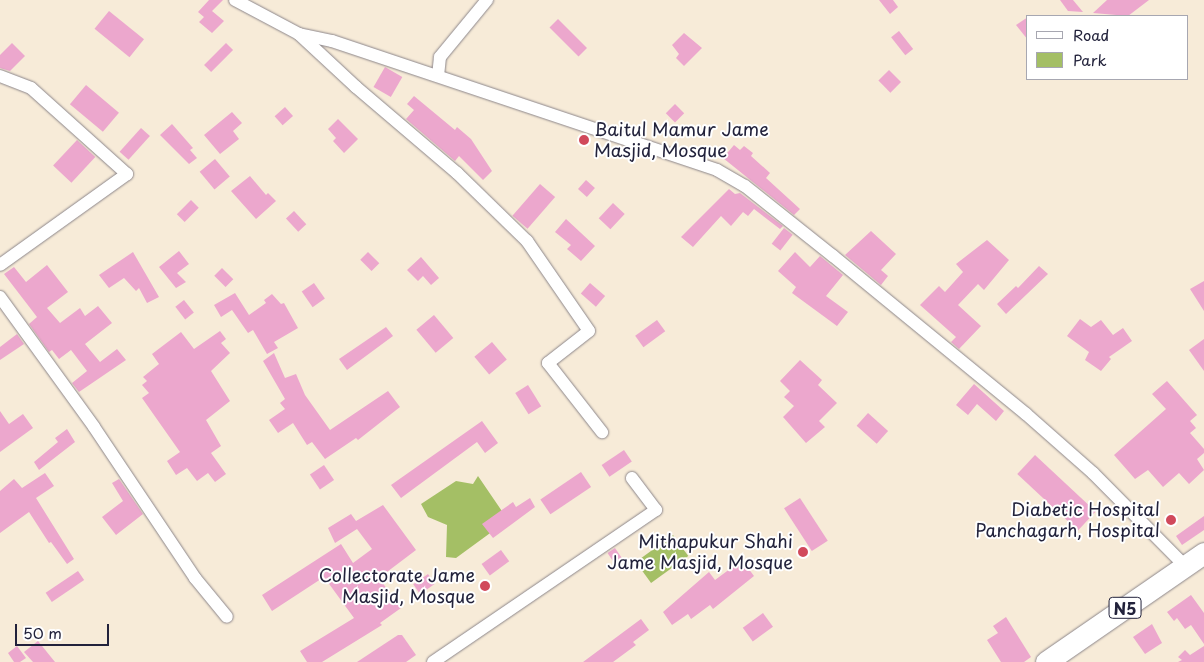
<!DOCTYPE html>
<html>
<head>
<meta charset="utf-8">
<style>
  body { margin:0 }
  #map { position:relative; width:1204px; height:662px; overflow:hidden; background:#f7ebd8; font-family:"Playpen Sans",sans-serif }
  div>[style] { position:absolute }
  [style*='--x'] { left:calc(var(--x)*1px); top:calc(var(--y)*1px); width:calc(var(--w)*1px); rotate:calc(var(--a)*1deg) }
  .green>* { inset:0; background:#a4bf65; transform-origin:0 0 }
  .building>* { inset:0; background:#eca7cd; transform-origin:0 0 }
  .roads { filter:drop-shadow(0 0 1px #8c868a) drop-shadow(0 0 1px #8c868a) }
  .minor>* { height:12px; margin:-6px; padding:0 6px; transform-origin:6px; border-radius:6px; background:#fff }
  .trunk>* { height:21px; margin:-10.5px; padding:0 10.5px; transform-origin:10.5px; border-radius:10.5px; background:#fff }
  .dots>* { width:14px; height:14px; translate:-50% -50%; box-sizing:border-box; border:2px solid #fff; border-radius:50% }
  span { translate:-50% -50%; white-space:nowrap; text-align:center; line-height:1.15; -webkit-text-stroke:4px #fff; paint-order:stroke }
  .shield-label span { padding:1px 4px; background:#fff; border:1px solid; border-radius:4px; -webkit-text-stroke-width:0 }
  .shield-label { font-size:16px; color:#22223b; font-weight:700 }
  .poi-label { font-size:18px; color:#22223b }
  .left { translate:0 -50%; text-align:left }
  .right { translate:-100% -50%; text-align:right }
  .legend { position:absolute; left:1026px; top:15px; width:162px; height:65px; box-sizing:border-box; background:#fff; border:1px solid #a7a7b1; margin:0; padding:6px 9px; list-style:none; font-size:15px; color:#22223b }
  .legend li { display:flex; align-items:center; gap:10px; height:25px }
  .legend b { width:25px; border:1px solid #a7a7b1 }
  .scale { position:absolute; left:15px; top:624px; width:94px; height:22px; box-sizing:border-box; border:2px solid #22223b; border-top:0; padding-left:6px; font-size:15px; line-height:18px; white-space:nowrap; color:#22223b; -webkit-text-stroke:4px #fff; paint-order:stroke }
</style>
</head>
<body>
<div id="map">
  <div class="green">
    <div style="clip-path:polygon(478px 476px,508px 520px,456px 558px,446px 557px,447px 525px,428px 517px,421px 504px,456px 481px,473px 484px)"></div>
    <div style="left:673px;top:535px;width:26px;height:46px;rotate:54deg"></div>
  </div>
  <div class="building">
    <div style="clip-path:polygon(209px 0,223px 0,212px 11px,224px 21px,212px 33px,199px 22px,204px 17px,198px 12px)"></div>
    <div style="clip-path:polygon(879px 0,893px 0,898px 7px,890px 14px)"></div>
    <div style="clip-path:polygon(1060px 0,1073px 0,1083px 12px,1068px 11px)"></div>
    <div style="clip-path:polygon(1107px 0,1149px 0,1128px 16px,1093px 13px)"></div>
    <div style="left:109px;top:11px;width:45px;height:23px;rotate:39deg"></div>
    <div style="clip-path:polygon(1028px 17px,1028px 40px,1016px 25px)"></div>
    <div style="left:558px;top:19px;width:41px;height:12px;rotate:45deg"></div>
    <div style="left:899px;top:31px;width:23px;height:10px;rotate:52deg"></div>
    <div style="clip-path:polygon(684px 33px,702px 48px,684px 66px,676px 58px,679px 54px,672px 45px)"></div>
    <div style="clip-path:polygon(12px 43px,25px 56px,10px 71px,0 68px,0 55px)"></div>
    <div style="left:226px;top:43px;width:10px;height:31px;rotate:45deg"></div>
    <div style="left:385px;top:67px;width:20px;height:23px;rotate:30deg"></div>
    <div style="left:889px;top:70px;width:17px;height:15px;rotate:45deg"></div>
    <div style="left:86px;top:85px;width:43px;height:25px;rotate:40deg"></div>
    <div style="clip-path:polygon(414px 96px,455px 130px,457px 127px,471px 139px,492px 171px,483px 180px,459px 156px,455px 161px,406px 119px,414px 110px,407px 104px)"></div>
    <div style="left:675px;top:104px;width:13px;height:13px;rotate:45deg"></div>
    <div style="left:285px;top:107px;width:12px;height:14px;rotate:48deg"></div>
    <div style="clip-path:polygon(232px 112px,242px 123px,233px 131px,239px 139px,220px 154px,204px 135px)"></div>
    <div style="clip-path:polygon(338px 119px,358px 139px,344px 153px,333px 141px,336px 138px,328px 129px)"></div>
    <div style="clip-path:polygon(172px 124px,193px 148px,190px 150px,197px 158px,189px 164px,160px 135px)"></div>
    <div style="left:141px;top:128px;width:12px;height:32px;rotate:42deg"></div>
    <div style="left:77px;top:140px;width:25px;height:35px;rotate:43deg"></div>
    <div style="clip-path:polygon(734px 145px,740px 150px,744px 146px,753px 153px,751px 156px,770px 173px,766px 178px,800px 209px,794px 215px,723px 158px)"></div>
    <div style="left:215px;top:159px;width:23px;height:20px;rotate:50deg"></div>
    <div style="clip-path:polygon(250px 176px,266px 195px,268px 193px,276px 201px,256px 219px,231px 191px)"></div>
    <div style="left:586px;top:180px;width:12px;height:12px;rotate:42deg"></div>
    <div style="left:540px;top:184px;width:20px;height:42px;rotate:41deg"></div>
    <div style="clip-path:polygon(729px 189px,735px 194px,740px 193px,783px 226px,780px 229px,754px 209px,748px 216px,743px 212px,731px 226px,721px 216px,693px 247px,681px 237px)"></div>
    <div style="left:191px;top:200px;width:11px;height:20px;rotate:45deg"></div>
    <div style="left:613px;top:203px;width:16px;height:21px;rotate:43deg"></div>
    <div style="left:294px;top:211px;width:18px;height:11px;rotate:47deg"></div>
    <div style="clip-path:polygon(566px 219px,595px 246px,581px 261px,567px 249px,571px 245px,555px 232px)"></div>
    <div style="left:784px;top:228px;width:11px;height:20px;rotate:38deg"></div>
    <div style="clip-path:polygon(871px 231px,896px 254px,881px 270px,888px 276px,881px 285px,845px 255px)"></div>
    <div style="clip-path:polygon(987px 240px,1009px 260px,984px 290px,978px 284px,958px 305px,981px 326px,959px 349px,951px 342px,956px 337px,920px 305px,939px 286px,945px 292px,963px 272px,956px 264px)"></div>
    <div style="clip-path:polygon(179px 251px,189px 264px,177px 273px,186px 282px,176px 288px,159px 267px)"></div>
    <div style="clip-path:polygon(133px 252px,159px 297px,147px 303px,139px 288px,136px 291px,124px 278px,109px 288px,99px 275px)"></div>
    <div style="left:368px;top:252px;width:16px;height:11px;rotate:45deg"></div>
    <div style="clip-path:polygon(795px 252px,810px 267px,820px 256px,843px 275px,826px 296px,848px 312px,837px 326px,792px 293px,796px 287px,778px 271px)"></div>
    <div style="clip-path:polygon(421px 257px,439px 278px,431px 285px,423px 276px,418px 281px,407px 270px)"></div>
    <div style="clip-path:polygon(47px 265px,68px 292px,47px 308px,60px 323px,80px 308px,85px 316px,98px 306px,112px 323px,85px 344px,100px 362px,117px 349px,126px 360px,79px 392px,72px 383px,87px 371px,71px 350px,59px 359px,52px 350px,49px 352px,29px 324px,37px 317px,4px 274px,14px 267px,26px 282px)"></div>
    <div style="clip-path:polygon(1039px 266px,1048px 274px,1006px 314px,997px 304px,1016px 286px,1018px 288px)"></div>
    <div style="left:222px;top:268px;width:16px;height:11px;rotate:45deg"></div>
    <div style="clip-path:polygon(1204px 281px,1204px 311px,1190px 289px)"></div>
    <div style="left:314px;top:283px;width:19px;height:15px;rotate:55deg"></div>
    <div style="left:590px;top:283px;width:20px;height:14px;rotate:41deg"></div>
    <div style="clip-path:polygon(235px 293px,249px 315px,266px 303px,264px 300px,272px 294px,281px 304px,284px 303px,298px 328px,274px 342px,278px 348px,267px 354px,253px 330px,248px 333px,232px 310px,221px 317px,214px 305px)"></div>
    <div style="left:184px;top:300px;width:16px;height:11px;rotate:52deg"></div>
    <div style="left:434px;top:315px;width:30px;height:23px;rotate:50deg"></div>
    <div style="clip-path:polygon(1080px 319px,1091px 327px,1101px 320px,1113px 335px,1123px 328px,1132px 341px,1109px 357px,1111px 359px,1101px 371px,1085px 360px,1089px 352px,1067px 336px)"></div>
    <div style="left:657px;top:320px;width:14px;height:27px;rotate:54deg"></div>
    <div style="clip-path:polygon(386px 327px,393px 336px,347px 370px,339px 359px)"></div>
    <div style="clip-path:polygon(220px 331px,226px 339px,221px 343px,230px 353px,211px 371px,230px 401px,206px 420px,221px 446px,211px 453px,226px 474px,215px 482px,208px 473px,197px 481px,187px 468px,176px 475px,167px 461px,180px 452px,142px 398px,149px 393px,142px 385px,147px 381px,143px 377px,159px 364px,152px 354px,181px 332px,194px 349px)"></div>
    <div style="clip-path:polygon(17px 334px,24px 344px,0 360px,0 347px)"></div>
    <div style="clip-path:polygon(1204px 339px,1204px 371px,1189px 350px)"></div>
    <div style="left:492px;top:342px;width:23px;height:23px;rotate:50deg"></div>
    <div style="clip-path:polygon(274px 353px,285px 378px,296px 374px,305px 395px,330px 430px,388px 391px,400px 407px,358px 440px,356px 438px,325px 459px,312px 442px,307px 445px,293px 423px,278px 433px,269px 420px,285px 409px,280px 403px,285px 399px,263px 361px)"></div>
    <div style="clip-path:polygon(800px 360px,822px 380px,818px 385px,837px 403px,819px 421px,825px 427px,806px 443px,783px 417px,794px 406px,784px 397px,790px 391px,780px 381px)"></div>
    <div style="clip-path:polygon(1167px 381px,1197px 415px,1190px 421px,1196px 428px,1190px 433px,1204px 449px,1204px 453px,1197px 459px,1204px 470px,1189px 484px,1179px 473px,1163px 487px,1148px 470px,1135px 479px,1114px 455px,1166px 409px,1152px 394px)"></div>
    <div style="clip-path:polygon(974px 384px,1004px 411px,996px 421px,977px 404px,968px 415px,956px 405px)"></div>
    <div style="left:528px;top:385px;width:25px;height:15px;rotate:58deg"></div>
    <div style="clip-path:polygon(0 411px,9px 424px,23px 414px,33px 428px,0 452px)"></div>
    <div style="left:868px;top:413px;width:27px;height:17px;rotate:42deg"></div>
    <div style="clip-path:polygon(482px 421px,498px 443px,485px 453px,477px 442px,401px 498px,391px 485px)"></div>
    <div style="clip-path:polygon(67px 429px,75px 442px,39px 470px,34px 462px,58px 442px,55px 438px)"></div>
    <div style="left:624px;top:450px;width:14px;height:27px;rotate:56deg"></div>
    <div style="left:1035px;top:455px;width:83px;height:26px;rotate:43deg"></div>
    <div style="left:324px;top:465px;width:18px;height:17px;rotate:56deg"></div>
    <div style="left:581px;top:472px;width:18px;height:49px;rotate:56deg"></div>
    <div style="clip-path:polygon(45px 473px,54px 486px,36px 498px,74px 559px,67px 564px,51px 542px,49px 543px,29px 512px,0 533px,0 491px,14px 479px,22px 488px)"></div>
    <div style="clip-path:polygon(119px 479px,143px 514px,116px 535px,102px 517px,123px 501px,112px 483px)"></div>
    <div style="clip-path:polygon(530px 498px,535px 507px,493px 538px,482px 524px,513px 502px,516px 507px)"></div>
    <div style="left:800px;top:498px;width:51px;height:19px;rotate:57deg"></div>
    <div style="clip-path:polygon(383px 505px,416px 550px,379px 578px,401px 608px,380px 623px,382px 625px,322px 662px,307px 662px,300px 651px,354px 618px,324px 577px,272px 611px,262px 595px,341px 544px,353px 563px,372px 549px,357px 529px,335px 543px,328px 528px,351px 514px,356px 521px)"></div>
    <div style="clip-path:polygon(1204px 516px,1204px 530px,1182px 545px,1176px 536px)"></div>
    <div style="left:615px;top:548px;width:14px;height:9px;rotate:56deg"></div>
    <div style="left:501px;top:550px;width:14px;height:24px;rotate:54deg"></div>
    <div style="clip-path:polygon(742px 560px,754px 576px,713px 609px,710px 605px,691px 619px,688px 614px,672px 625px,663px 612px,709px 572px,715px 580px)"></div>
    <div style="left:78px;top:571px;width:11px;height:39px;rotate:56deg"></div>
    <div style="left:428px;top:574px;width:12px;height:18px;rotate:55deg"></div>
    <div style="clip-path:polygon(1191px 595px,1204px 613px,1204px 644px,1191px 625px,1185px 629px,1177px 618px,1174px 621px,1167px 612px)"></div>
    <div style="left:763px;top:613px;width:17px;height:25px;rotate:54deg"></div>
    <div style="clip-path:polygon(1006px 617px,1031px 657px,1024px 662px,1001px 662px,987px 640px,998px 633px,993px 626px)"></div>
    <div style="clip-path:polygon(641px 619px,649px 630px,633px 642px,636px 645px,613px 662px,583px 662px)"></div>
    <div style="clip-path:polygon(1152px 624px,1162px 643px,1145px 654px,1133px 637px)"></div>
    <div style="clip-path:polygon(398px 635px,402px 635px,416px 655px,406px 662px,357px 662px)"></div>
    <div style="clip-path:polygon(38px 641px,55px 662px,33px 662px,24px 652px)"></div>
    <div style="clip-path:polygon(17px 646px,26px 658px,20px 662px,14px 662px,8px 653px)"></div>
    <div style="clip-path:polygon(1204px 646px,1204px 662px,1178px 662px,1182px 660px,1178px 657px,1185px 650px,1190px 655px)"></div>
  </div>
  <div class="roads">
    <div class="minor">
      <div style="--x:235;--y:0;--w:72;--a:28"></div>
      <div style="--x:299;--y:34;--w:34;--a:12"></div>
      <div style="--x:332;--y:41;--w:406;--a:18.5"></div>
      <div style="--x:717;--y:170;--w:32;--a:30"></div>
      <div style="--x:745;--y:186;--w:112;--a:38.5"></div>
      <div style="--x:833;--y:256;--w:249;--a:39.3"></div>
      <div style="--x:1026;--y:414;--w:89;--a:41.4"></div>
      <div style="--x:1093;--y:473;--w:132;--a:45.3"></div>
      <div style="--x:299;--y:34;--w:78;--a:42.9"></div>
      <div style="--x:356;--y:87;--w:133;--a:40.4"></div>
      <div style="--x:457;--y:173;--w:98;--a:44.2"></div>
      <div style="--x:527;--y:241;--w:109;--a:55.4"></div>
      <div style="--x:589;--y:331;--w:52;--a:142"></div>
      <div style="--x:548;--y:363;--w:88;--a:52"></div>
      <div style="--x:0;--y:76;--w:33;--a:21"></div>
      <div style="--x:31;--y:88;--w:129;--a:41.9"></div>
      <div style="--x:127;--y:174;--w:156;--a:144.4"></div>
      <div style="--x:438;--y:76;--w:19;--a:-84"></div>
      <div style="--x:440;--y:57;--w:74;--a:-50.5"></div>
      <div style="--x:0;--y:297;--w:160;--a:54.1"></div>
      <div style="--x:94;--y:427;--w:182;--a:56.2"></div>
      <div style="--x:195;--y:578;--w:50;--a:50.6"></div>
      <div style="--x:433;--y:662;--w:270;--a:-34.3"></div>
      <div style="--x:656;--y:510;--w:40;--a:-127"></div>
    </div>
    <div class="trunk">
      <div style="--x:1046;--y:662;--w:192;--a:-34.6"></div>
    </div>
  </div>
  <div class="dots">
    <div style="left:584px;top:140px;background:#d1495b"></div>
    <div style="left:1171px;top:520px;background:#d1495b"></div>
    <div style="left:803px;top:552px;background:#d1495b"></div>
    <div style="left:485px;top:586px;background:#d1495b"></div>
  </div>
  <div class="shield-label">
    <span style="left:1125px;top:608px">N5</span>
  </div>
  <div class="poi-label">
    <span class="left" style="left:594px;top:140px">Baitul Mamur Jame<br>Masjid, Mosque</span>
    <span class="right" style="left:1160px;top:520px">Diabetic Hospital<br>Panchagarh, Hospital</span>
    <span class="right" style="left:793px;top:552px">Mithapukur Shahi<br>Jame Masjid, Mosque</span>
    <span class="right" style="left:475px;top:586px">Collectorate Jame<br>Masjid, Mosque</span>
  </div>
  <ul class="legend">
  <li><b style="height:6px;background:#fff"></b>Road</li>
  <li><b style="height:14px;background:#a4bf65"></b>Park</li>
  </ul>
  <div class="scale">50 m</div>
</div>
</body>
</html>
